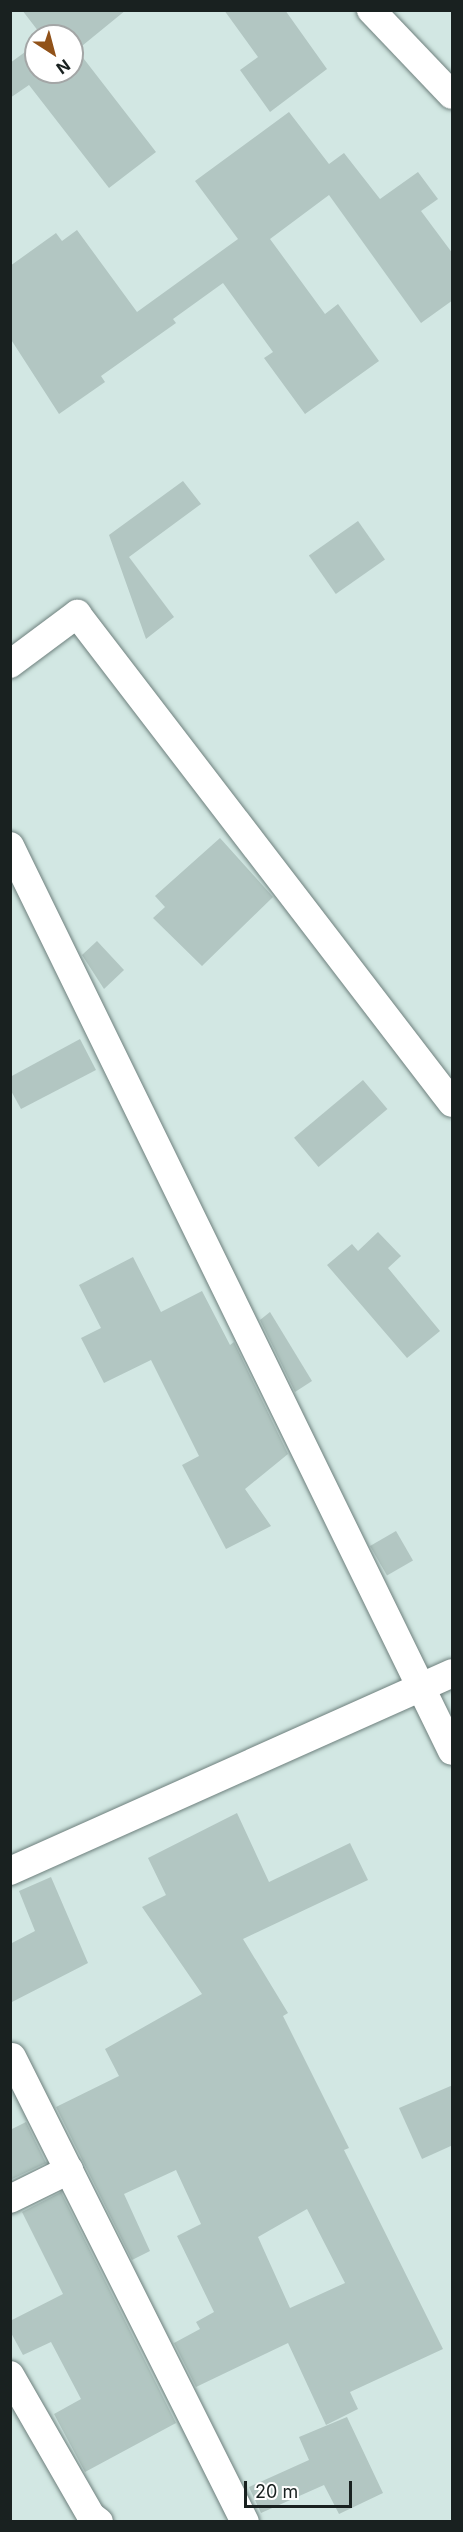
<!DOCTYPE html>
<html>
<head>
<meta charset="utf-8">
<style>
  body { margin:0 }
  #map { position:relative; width:463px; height:2532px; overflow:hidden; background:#d2e7e3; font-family:Inter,sans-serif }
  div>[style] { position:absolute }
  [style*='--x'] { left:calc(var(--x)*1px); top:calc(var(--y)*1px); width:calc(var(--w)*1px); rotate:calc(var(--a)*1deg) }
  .building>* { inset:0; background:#b2c6c2; transform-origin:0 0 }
  .roads { filter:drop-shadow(0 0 2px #6e807d) drop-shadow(0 0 2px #6e807d) }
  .street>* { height:28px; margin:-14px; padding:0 14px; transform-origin:14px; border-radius:14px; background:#fff }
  span { translate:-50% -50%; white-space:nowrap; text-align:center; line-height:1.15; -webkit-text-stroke:6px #fff; paint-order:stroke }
  .frame { position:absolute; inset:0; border:12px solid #192120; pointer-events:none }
  .north { position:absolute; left:24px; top:24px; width:60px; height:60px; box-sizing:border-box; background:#fff; border:2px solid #a3a6a6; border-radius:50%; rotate:144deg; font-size:16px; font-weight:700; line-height:24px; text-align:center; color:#192120 }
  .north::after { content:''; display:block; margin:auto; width:21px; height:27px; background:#915219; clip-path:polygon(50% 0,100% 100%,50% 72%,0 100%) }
  .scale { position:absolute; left:244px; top:2481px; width:108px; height:27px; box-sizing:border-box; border:3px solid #192120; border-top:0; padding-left:8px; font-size:18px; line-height:21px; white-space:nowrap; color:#192120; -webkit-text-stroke:4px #fff; paint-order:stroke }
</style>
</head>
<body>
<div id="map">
  <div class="building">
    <div style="clip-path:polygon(22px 10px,126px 10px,77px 50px,156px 152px,109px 188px,29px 85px,10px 98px,10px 63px,36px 44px,36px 72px,72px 72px,72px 36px,42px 36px)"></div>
    <div style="clip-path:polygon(224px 10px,285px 10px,327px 69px,270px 112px,240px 70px,258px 57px)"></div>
    <div style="clip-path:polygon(289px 112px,329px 164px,344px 153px,380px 199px,418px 172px,438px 199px,421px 211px,453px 254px,453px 300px,421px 323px,329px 195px,270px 239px,325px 314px,338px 304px,379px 361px,305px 414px,264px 358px,273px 352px,223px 283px,173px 319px,176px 323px,101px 376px,105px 382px,59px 414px,10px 338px,10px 266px,56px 233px,62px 241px,77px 230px,137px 312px,238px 239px,195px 181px)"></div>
    <div style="clip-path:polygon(183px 481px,201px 504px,129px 557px,174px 617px,146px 639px,109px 535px)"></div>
    <div style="left:358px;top:521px;width:47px;height:60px;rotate:55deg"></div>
    <div style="clip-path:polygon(220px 838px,273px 897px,202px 966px,153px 918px,165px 907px,155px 896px)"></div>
    <div style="clip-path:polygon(97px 941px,124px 970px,104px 989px,82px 955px)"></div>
    <div style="clip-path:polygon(80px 1039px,96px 1070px,21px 1109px,10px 1089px,10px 1077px)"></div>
    <div style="left:363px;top:1080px;width:38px;height:90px;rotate:50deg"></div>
    <div style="clip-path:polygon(378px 1232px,401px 1256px,388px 1268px,440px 1331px,407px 1358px,327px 1265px,352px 1244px,358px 1251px)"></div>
    <div style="clip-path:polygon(133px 1257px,161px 1312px,202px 1291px,230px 1345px,234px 1342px,288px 1454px,245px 1489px,271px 1526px,226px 1549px,182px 1465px,199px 1456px,151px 1360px,104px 1383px,81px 1338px,101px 1328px,79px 1285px)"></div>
    <div style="clip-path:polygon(270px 1312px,312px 1381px,295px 1392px,260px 1320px)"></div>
    <div style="left:396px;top:1531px;width:34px;height:30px;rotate:60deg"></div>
    <div style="clip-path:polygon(evenodd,237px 1813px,269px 1882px,350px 1843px,368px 1880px,243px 1939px,288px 2013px,283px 2016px,349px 2148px,344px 2150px,443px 2349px,350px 2392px,358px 2409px,326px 2425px,288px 2343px,196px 2387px,174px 2343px,200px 2329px,196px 2322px,214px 2312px,177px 2236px,201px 2224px,176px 2170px,124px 2194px,150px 2251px,132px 2260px,56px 2107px,119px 2076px,105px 2049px,202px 1994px,142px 1907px,166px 1895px,148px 1858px,237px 1813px,307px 2209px,345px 2283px,290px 2308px,258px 2237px,307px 2209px)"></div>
    <div style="clip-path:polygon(51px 1877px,88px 1963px,10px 2003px,10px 1944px,35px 1931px,19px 1891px)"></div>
    <div style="clip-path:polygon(453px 2085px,453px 2145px,422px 2159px,399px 2108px)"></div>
    <div style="clip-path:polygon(26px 2122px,46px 2163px,10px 2180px,10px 2130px)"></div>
    <div style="clip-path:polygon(61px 2192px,176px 2423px,85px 2472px,54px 2414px,81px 2399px,51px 2342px,23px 2355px,10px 2331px,10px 2321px,63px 2294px,22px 2212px)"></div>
    <div style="clip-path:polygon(347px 2417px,383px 2493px,339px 2514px,324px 2485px,261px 2513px,249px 2487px,309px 2460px,299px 2437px)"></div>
  </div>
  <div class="roads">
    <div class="street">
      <div style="--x:371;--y:10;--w:117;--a:46.4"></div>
      <div style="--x:10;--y:664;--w:84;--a:-36.7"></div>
      <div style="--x:77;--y:614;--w:616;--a:52.52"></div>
      <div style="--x:10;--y:846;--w:1007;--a:63.97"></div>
      <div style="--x:10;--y:1871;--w:484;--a:-24.1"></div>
      <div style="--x:12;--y:2057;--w:520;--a:63.39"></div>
      <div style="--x:10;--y:2199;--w:66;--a:-26.2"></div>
      <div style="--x:10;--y:2375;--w:163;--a:60.1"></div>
      <div style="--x:91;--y:2516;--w:10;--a:37"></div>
    </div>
  </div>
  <div class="frame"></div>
  <div class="north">N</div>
  <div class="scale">20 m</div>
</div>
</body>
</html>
